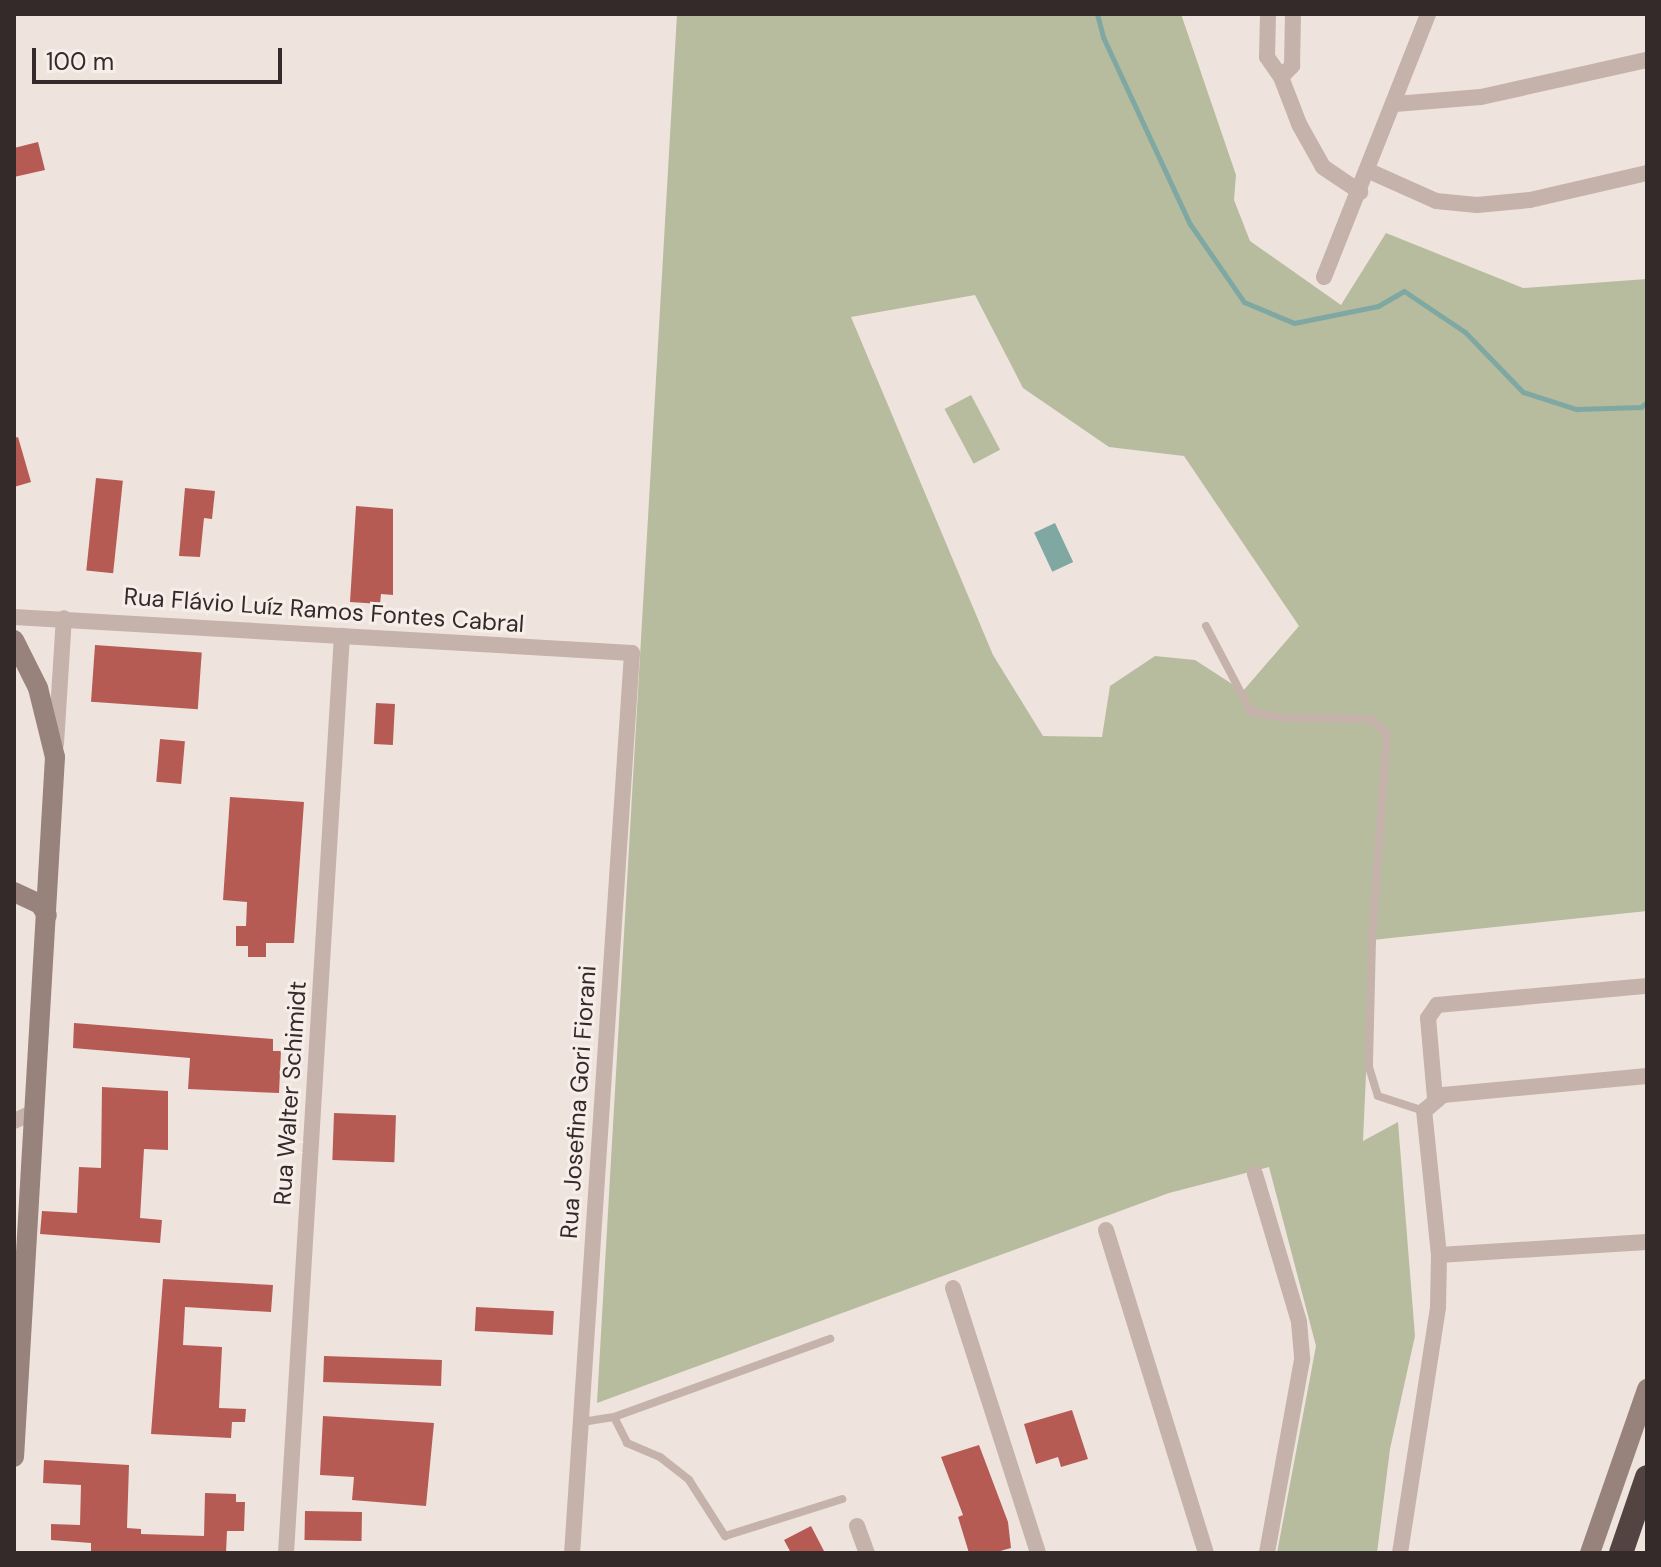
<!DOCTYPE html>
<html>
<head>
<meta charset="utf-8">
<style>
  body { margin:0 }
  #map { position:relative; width:1661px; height:1567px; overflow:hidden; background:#efe3dd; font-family:"DM Sans",sans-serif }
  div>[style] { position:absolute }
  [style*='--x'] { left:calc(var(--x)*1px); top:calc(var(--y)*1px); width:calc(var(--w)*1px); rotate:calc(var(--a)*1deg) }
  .green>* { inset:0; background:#b7bc9f; transform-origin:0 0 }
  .water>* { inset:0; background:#80a8a3; transform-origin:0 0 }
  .stream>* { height:5px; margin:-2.5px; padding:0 2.5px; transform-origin:2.5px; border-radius:2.5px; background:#80a8a3 }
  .building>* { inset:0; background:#b65b54; transform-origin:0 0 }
  .lane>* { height:8px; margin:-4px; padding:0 4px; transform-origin:4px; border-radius:4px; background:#c5b2aa }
  .street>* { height:16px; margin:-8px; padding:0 8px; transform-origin:8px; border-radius:8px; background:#c5b2aa }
  .secondary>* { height:20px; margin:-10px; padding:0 10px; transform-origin:10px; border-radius:10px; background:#98827c }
  .highway>* { height:24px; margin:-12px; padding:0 12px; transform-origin:12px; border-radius:12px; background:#534441 }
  span { translate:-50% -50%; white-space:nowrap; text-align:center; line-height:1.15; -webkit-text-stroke:6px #f7eee9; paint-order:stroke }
  .street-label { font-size:24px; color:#342a29 }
  .frame { position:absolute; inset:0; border:16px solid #342a29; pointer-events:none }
  .scale { position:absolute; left:32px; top:48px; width:250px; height:36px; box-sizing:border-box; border:4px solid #342a29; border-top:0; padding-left:10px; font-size:24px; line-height:28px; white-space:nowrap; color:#342a29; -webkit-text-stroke:6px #f7eee9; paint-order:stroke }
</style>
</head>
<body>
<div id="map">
  <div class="green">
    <div style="clip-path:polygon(evenodd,677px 14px,1181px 14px,1236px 175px,1234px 200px,1250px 241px,1341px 305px,1386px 233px,1523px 288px,1647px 279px,1647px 911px,1372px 940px,1363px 1141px,1398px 1122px,1415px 1336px,1390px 1449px,1377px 1553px,1277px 1553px,1316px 1346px,1269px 1167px,1169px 1193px,597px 1403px,677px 14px,975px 295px,1023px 388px,1109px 447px,1184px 456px,1299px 626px,1243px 691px,1195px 660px,1155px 656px,1110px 686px,1102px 737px,1043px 736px,993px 655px,851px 317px,975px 295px)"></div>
    <div style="left:971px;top:395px;width:62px;height:30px;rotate:62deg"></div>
  </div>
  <div class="water">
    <div style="left:1055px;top:523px;width:43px;height:23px;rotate:65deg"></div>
  </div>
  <div class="stream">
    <div style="--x:1097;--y:14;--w:24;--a:75"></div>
    <div style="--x:1103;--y:37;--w:206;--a:65.1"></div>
    <div style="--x:1190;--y:224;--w:95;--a:55.3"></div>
    <div style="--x:1244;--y:302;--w:54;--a:22.8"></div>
    <div style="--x:1294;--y:323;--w:86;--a:-11.4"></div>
    <div style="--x:1378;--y:306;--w:30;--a:-30"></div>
    <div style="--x:1404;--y:291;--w:73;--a:33.9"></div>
    <div style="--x:1465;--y:332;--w:83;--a:46"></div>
    <div style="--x:1523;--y:392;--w:56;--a:17.8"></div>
    <div style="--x:1576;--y:409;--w:65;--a:-1.8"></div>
    <div style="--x:1641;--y:407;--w:8;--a:-40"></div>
  </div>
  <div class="building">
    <div style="clip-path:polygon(38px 142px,45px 170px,14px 177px,14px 148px)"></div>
    <div style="clip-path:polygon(18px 437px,31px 482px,14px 487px,14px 438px)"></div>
    <div style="left:96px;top:478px;width:27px;height:93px;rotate:6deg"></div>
    <div style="clip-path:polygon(185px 488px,215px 491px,212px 519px,204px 518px,200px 557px,179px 556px)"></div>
    <div style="clip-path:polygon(356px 506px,393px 509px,393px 595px,381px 594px,380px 604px,350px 602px)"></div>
    <div style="left:95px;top:645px;width:107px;height:57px;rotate:4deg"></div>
    <div style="left:376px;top:703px;width:19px;height:41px;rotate:3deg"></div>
    <div style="left:160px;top:739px;width:25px;height:43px;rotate:5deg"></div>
    <div style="clip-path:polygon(230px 797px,304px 802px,294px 943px,266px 943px,266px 957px,248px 957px,248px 946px,236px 946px,236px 926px,246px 926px,247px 902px,223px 900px)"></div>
    <div style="clip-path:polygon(74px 1023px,273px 1039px,273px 1051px,281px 1051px,279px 1093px,188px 1089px,190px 1058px,73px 1048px)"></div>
    <div style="clip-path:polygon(102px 1087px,168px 1091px,168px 1150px,144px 1149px,140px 1218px,162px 1220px,160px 1243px,40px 1234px,42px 1211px,77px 1213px,79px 1167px,101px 1168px)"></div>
    <div style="left:334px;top:1113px;width:62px;height:47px;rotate:2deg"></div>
    <div style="clip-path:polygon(163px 1279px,273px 1285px,271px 1312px,185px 1307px,183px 1345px,222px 1347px,219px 1408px,246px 1409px,245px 1422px,232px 1422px,231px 1438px,151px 1434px)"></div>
    <div style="left:476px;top:1307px;width:78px;height:24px;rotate:3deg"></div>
    <div style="left:324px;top:1356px;width:118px;height:26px;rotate:2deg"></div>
    <div style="clip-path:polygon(1072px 1410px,1088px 1459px,1061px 1467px,1058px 1457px,1036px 1464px,1024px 1424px)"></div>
    <div style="clip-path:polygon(323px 1416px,434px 1423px,426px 1506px,352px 1500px,354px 1477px,320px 1475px)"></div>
    <div style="clip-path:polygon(979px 1445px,1008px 1522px,1011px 1548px,993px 1553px,969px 1553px,958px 1517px,963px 1515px,941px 1457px)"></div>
    <div style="clip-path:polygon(44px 1460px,129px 1465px,127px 1528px,141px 1529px,141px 1534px,204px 1536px,205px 1493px,236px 1494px,236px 1502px,245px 1502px,244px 1531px,227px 1531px,226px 1553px,91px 1553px,91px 1543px,51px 1540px,51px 1524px,80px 1525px,81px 1485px,43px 1483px)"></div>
    <div style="left:305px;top:1511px;width:57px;height:29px;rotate:1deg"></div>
    <div style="clip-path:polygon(811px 1526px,825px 1553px,791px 1553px,784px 1540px)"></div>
  </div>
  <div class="lane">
    <div style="--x:1206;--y:626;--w:97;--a:62.4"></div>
    <div style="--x:1251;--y:712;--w:33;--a:11"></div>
    <div style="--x:1283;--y:718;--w:88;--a:0.7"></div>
    <div style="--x:1371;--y:719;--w:22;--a:43"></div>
    <div style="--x:1387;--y:734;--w:207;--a:94.2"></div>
    <div style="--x:1372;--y:940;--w:127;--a:91.4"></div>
    <div style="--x:1369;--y:1067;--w:30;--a:73"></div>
    <div style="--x:1378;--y:1096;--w:48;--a:18.1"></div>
    <div style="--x:614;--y:1417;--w:29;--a:63"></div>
    <div style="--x:627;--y:1443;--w:36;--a:23"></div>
    <div style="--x:660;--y:1457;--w:37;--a:38"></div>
    <div style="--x:689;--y:1480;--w:67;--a:57.3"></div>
    <div style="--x:725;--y:1536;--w:123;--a:-17.5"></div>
    <div style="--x:582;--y:1422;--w:32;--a:-9"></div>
    <div style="--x:614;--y:1417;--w:230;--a:-19.9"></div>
  </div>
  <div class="street">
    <div style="--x:1268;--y:14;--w:43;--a:91.3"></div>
    <div style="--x:1267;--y:57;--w:24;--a:55"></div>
    <div style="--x:1281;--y:77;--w:50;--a:69"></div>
    <div style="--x:1299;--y:124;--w:49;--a:60.8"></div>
    <div style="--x:1323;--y:167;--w:45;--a:34"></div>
    <div style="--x:1281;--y:77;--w:16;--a:-45"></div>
    <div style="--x:1292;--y:66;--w:52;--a:-88.9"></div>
    <div style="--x:1395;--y:104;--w:86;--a:-4.7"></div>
    <div style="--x:1481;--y:97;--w:170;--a:-12.6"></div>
    <div style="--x:1369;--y:171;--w:73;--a:24.1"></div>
    <div style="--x:1436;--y:201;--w:41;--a:5.6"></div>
    <div style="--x:1477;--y:205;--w:53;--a:-5.4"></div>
    <div style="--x:1530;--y:200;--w:120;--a:-13"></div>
    <div style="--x:1324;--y:277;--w:283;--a:-68.4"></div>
    <div style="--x:14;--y:617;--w:619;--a:3.33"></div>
    <div style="--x:632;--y:653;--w:902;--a:93.81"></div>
    <div style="--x:56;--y:744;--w:126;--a:-86.4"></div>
    <div style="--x:1435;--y:1098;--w:80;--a:-95"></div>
    <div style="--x:1428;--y:1018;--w:16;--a:-55"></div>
    <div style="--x:1437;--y:1005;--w:211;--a:-5.2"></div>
    <div style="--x:14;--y:1121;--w:22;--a:-24"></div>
    <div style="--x:1255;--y:1174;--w:154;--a:73.4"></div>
    <div style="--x:1299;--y:1322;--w:38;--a:85"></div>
    <div style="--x:1302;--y:1360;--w:196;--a:100.3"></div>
    <div style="--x:1106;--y:1230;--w:338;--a:72.8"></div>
    <div style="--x:1439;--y:1255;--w:208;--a:-3.6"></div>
    <div style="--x:953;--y:1288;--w:278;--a:72.2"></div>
    <div style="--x:857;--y:1526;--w:29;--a:70"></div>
    <div style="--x:286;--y:1553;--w:919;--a:-86.51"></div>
    <div style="--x:1400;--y:1553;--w:249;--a:-81.2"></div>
    <div style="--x:1438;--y:1307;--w:52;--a:-88.9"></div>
    <div style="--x:1439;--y:1255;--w:145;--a:-95.9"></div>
    <div style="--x:1424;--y:1111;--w:25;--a:-40"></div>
    <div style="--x:1443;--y:1095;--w:205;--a:-5.3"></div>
  </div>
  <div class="secondary">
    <div style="--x:14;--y:640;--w:54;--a:63.4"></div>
    <div style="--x:38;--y:688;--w:71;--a:76.2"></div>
    <div style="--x:55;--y:757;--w:701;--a:93.35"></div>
    <div style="--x:14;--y:892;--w:29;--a:25"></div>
    <div style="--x:40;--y:904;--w:13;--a:58"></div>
    <div style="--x:1590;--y:1553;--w:174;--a:-70.8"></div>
  </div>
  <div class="highway">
    <div style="--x:1621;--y:1553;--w:80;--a:-71.1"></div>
  </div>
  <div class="street-label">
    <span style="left:324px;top:610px;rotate:4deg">Rua Flávio Luíz Ramos Fontes Cabral</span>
    <span style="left:290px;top:1093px;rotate:-86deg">Rua Walter Schimidt</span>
    <span style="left:578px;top:1102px;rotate:-86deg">Rua Josefina Gori Fiorani</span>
  </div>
  <div class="frame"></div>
  <div class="scale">100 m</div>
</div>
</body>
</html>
